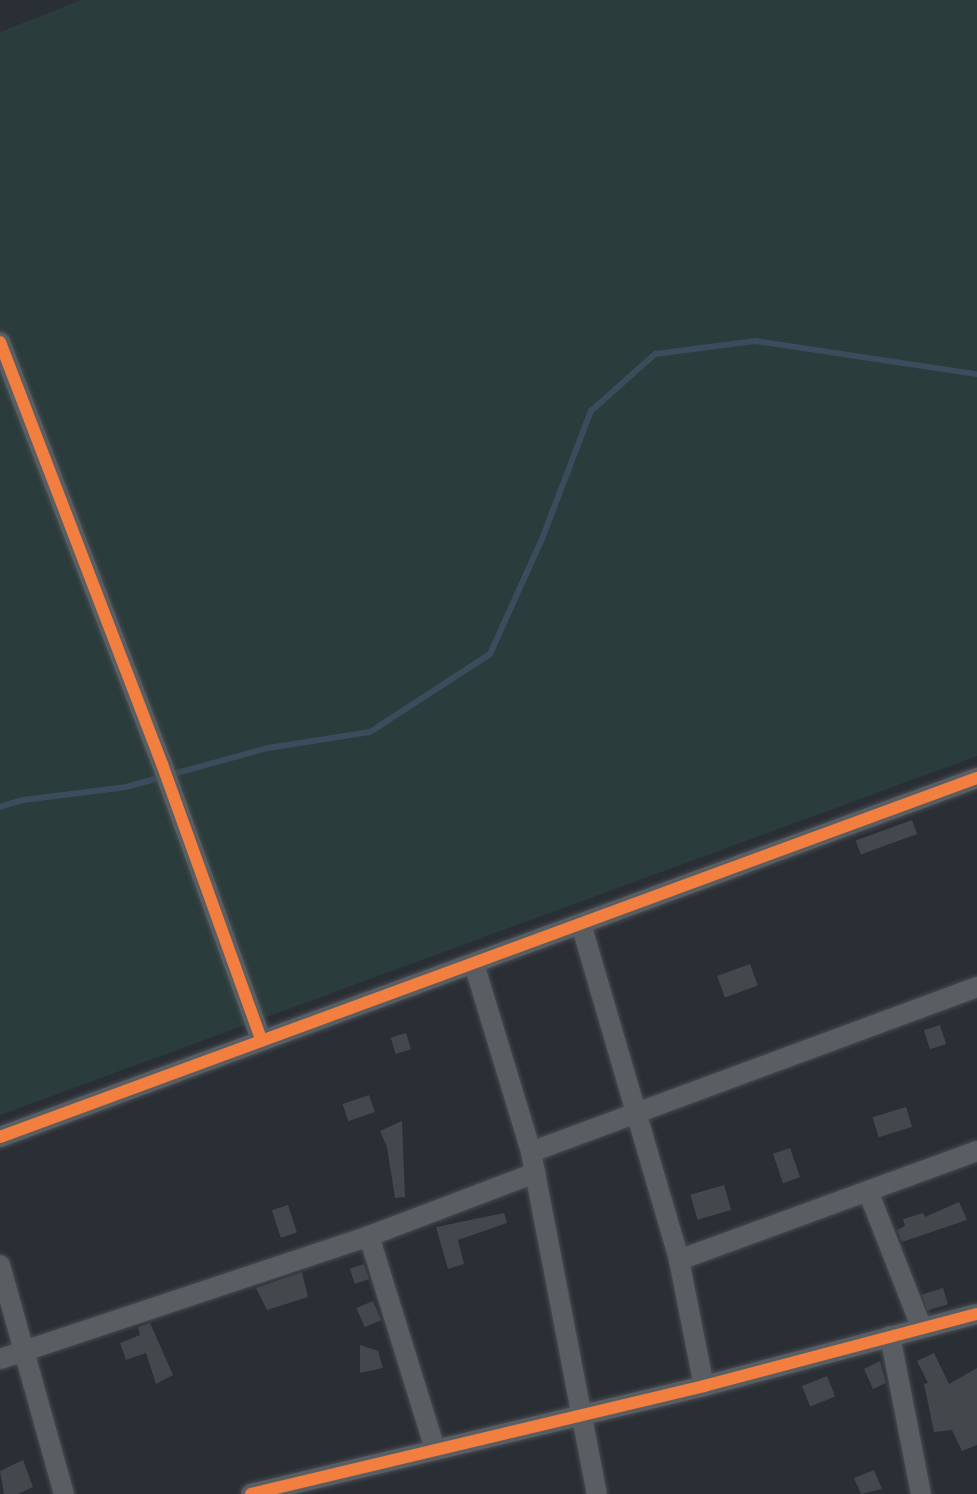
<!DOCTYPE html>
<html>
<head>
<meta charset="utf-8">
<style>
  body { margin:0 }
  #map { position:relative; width:977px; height:1494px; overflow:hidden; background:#2a2f35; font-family:"Exo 2",sans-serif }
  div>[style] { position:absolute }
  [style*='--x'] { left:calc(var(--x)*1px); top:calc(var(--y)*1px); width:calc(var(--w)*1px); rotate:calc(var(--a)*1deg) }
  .green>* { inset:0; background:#2a3c3b }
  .stream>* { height:6px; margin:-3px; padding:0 3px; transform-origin:3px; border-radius:3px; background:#3b4c5c }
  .building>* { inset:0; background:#43484d; transform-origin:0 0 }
  .roads { filter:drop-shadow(0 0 2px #484b50) drop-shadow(0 0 2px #484b50) }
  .street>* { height:20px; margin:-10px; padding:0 10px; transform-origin:10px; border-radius:10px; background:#595e62 }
  .cycleway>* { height:12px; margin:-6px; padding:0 6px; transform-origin:6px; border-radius:6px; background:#f27e40 }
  span { translate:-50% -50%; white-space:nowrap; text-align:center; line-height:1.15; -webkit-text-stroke:6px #1e262e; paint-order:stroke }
</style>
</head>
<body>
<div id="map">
  <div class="green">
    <div style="clip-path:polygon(81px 0,977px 0,977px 756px,0 1115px,0 32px)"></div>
  </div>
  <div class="stream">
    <div style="--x:0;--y:807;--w:24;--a:-17"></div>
    <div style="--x:23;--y:800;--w:104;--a:-7.2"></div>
    <div style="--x:126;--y:787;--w:147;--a:-15.4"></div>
    <div style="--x:268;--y:748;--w:103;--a:-8.9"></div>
    <div style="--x:370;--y:732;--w:143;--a:-33"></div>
    <div style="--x:490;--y:654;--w:126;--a:-65.7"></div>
    <div style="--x:542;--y:539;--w:137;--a:-69.1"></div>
    <div style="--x:591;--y:411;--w:86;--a:-41.7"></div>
    <div style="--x:655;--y:354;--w:101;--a:-7.4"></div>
    <div style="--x:755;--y:341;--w:224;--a:8.5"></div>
  </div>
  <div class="building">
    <div style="left:912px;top:820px;width:15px;height:60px;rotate:70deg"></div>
    <div style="left:750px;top:964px;width:23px;height:35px;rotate:70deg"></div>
    <div style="left:940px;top:1025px;width:20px;height:17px;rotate:72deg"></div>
    <div style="left:406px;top:1033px;width:17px;height:16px;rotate:73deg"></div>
    <div style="left:369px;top:1095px;width:18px;height:28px;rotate:71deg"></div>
    <div style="left:906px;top:1107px;width:21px;height:35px;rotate:73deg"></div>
    <div style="clip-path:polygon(402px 1121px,405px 1197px,395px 1198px,387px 1147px,380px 1131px)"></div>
    <div style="left:790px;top:1148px;width:31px;height:18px;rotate:71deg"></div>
    <div style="left:724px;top:1185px;width:26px;height:35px;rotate:74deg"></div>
    <div style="clip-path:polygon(959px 1202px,967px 1220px,902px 1242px,897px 1230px,905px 1226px,903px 1219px,923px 1213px,925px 1217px)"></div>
    <div style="left:288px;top:1205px;width:29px;height:17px;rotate:72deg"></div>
    <div style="clip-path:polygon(504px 1213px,507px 1223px,458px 1240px,464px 1264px,448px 1269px,436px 1227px)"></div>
    <div style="left:364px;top:1264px;width:16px;height:15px;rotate:72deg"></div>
    <div style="clip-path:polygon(302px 1272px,308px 1297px,267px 1310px,256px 1288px)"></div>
    <div style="left:943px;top:1288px;width:17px;height:22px;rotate:73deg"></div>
    <div style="left:373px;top:1301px;width:21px;height:18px;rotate:67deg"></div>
    <div style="clip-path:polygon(150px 1323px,173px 1375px,156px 1384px,146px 1353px,126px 1360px,120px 1343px,140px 1335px,138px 1327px)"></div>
    <div style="clip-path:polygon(360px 1345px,378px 1351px,383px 1368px,360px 1373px)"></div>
    <div style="clip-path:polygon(934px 1353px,949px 1384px,977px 1368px,977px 1445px,962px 1451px,952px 1430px,934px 1432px,924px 1384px,928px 1383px,917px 1361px)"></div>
    <div style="clip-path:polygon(880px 1361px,886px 1383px,873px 1389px,864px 1369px)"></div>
    <div style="left:827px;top:1376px;width:22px;height:27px;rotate:68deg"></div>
    <div style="clip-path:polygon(23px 1460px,33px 1487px,18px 1494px,4px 1494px,0 1471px)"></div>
    <div style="clip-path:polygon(874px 1470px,882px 1489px,861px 1494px,854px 1478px)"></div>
  </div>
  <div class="roads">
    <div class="street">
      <div style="--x:0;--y:342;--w:452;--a:69"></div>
      <div style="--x:162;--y:764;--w:292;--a:70.2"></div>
      <div style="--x:581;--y:924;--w:350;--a:73.7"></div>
      <div style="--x:679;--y:1260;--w:128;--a:78.8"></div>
      <div style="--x:474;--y:964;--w:196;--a:73.1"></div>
      <div style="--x:531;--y:1152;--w:348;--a:79.1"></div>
      <div style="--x:0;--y:1137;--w:1041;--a:-20.18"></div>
      <div style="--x:531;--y:1152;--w:476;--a:-20.3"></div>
      <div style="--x:868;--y:1191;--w:145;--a:68.6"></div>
      <div style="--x:369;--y:1236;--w:223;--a:72.8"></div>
      <div style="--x:679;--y:1260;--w:317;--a:-20.1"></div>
      <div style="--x:0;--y:1265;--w:238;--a:74.4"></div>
      <div style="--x:890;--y:1336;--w:161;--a:78.9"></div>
      <div style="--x:0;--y:1359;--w:389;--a:-18.4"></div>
      <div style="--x:369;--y:1236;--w:178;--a:-20.8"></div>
      <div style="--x:251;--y:1494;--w:466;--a:-13.4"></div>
      <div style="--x:704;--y:1386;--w:282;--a:-14.8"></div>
    </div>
  </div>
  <div class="cycleway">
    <div style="--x:0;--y:342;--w:452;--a:69"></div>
    <div style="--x:162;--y:764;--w:292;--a:70.2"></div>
    <div style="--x:0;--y:1137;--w:1041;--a:-20.18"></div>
    <div style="--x:251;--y:1494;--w:466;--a:-13.4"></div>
    <div style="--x:704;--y:1386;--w:282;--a:-14.8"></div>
  </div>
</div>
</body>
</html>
